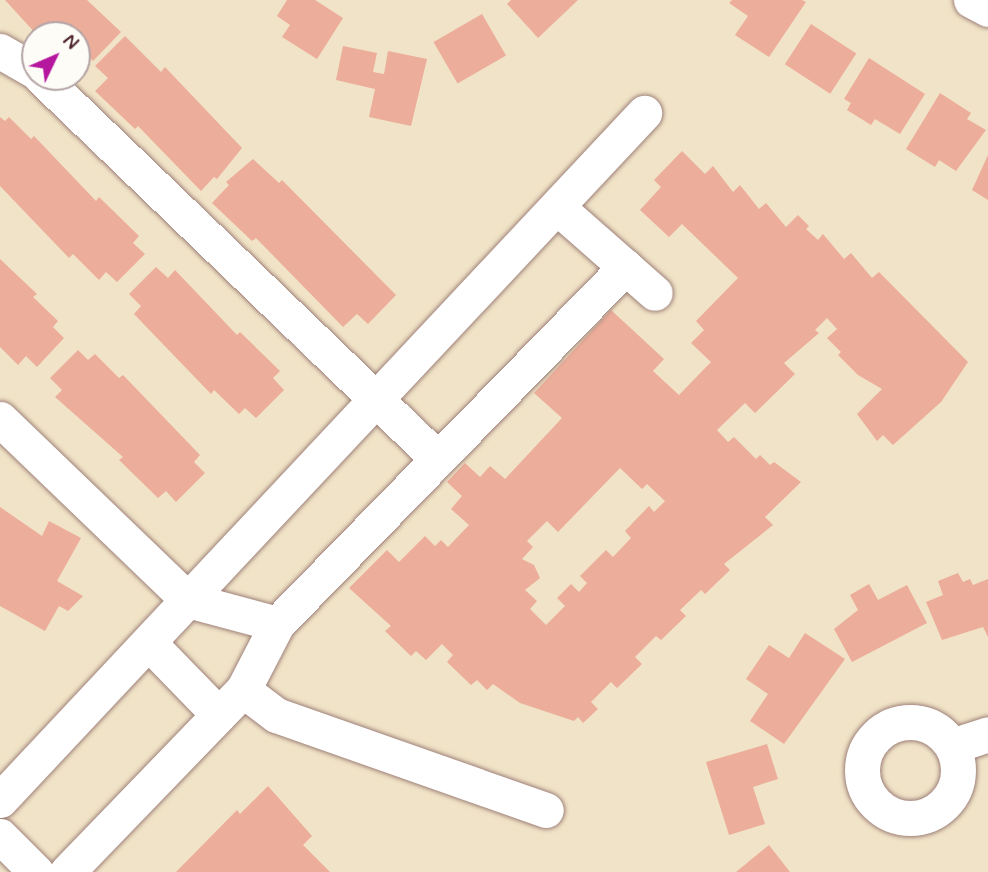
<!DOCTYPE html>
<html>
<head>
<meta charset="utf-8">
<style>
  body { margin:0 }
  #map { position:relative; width:988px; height:872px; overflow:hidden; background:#f1e3c7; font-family:Mynerve,sans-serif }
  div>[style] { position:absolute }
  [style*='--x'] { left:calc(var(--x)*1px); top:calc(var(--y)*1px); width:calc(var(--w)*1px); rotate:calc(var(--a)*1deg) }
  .building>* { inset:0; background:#ecad9a; transform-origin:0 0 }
  .roads { filter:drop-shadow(0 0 2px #9e8179) drop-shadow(0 0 2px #9e8179) }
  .minor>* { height:35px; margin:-17.5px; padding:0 17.5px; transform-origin:17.5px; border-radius:17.5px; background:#fff }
  .minor>.ring { margin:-17.5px; padding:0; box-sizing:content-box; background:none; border:35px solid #fff; border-radius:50% }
  span { translate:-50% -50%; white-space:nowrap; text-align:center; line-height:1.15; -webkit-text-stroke:6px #fdfcf7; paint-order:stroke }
  .north { position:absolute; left:21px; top:21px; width:70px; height:70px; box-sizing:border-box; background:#fdfcf7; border:2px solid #b5a4a5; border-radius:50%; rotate:46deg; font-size:19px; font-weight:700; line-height:28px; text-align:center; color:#4a1f2b }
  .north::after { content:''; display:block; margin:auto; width:24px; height:32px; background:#b5179e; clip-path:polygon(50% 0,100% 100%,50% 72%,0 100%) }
</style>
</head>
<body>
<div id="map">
  <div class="building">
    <div style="clip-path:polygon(5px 0,87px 0,121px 32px,93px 61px,82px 50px,77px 55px,77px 35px,37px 35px)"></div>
    <div style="clip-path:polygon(287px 0,315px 0,343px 18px,317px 59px,282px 37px,290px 25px,277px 16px)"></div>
    <div style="clip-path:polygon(511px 0,578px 0,538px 38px,507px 4px)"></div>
    <div style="clip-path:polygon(732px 0,802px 0,806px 2px,769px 57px,735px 35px,748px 16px,729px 3px)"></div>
    <div style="left:482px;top:14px;width:48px;height:56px;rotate:60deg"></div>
    <div style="left:811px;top:24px;width:54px;height:48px;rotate:33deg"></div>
    <div style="clip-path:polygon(125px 36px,161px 72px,165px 67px,242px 148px,217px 179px,214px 177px,201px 191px,138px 126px,135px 129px,95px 91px,108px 78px,95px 66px)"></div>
    <div style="clip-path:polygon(343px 46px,377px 53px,373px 72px,384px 74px,388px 51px,427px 59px,411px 126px,369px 117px,375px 89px,336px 80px)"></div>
    <div style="clip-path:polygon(869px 58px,925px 94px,900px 134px,875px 119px,871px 125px,847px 110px,851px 103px,844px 99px)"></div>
    <div style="clip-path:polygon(940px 93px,971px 113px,967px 119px,986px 130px,956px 171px,939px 160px,935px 167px,906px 149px)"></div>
    <div style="clip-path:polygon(0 117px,5px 121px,9px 117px,31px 139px,34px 136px,96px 201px,99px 197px,139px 236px,133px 243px,145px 254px,117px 282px,106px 272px,99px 280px,73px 254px,69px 258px,0 186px)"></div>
    <div style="clip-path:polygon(evenodd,682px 151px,705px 174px,713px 166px,733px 192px,740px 185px,759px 209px,766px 203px,786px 227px,798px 215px,809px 226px,806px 229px,818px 240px,823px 234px,844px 259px,851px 253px,872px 278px,879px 272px,968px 362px,941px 402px,893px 445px,883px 435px,877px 441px,857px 414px,882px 389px,858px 375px,838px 355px,841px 352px,827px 338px,837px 329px,827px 318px,815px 330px,819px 333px,784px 363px,795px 374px,755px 413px,745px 403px,717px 430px,728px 442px,734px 437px,756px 459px,760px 455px,770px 465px,774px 462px,801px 482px,765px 517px,773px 525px,724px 564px,730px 570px,705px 594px,701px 590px,680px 610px,686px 616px,661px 640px,656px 636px,635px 657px,642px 664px,617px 688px,611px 682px,591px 702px,598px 709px,583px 723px,578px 717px,574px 721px,520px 703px,493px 684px,487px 690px,477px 680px,471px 685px,447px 662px,453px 655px,442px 644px,426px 660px,416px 651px,411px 656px,385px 631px,391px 626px,349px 588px,387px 550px,399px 562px,425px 536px,435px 546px,441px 540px,448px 547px,469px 525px,451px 509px,462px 496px,447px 482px,465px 463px,480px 477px,490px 466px,505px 479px,562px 418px,534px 393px,611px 310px,664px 359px,653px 371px,679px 395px,711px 362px,691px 343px,704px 330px,696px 321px,738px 278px,682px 224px,669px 237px,640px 210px,661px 187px,654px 180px,682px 151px,620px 468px,642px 489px,647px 484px,665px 501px,654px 512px,649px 506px,625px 531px,631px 538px,613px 557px,606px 550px,580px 576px,587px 583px,579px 592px,571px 584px,557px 598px,565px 606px,546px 625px,530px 609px,537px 601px,525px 590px,540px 578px,534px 565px,522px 559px,533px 547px,527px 541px,547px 521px,558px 532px,620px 468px)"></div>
    <div style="clip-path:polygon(988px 155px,988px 200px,972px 190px)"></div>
    <div style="clip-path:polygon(253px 159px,279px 183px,282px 180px,396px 295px,368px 324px,357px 314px,343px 327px,256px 238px,252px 241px,212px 203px,229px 185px,226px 182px)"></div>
    <div style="clip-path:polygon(0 259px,37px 294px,33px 297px,58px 321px,53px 327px,64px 338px,37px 367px,26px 356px,18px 365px,0 347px)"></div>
    <div style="clip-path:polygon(156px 267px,168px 278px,175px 270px,237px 335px,240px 332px,280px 371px,273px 378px,284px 390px,256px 418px,245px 408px,239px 414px,214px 390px,211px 394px,134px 314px,141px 306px,129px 294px)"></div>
    <div style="clip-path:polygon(78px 350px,88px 360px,95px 354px,119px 378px,123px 375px,200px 455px,194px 462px,205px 473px,176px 502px,166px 491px,158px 498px,119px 460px,123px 457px,55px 397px,62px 390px,50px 378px)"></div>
    <div style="clip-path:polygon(0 507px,42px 536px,49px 521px,81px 538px,57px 581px,83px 596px,68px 611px,59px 606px,45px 631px,0 606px)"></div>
    <div style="clip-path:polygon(958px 573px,963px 582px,970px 579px,973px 585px,988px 579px,988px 637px,983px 627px,942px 640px,926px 602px,943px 595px,938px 581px)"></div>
    <div style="clip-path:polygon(869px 584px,878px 600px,907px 585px,927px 623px,852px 662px,834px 629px,858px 610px,850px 595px)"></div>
    <div style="clip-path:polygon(805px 633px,845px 659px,784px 744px,750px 721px,768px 694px,746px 679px,769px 645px,789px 658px)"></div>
    <div style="clip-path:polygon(767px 744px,778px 779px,753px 787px,765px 824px,729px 835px,706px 762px)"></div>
    <div style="clip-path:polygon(268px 786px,312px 836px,303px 845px,330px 872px,176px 872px,237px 810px,240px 814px)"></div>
    <div style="clip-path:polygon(769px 845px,790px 872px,736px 872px)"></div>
  </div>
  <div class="roads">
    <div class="minor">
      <div style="--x:971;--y:0;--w:19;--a:28"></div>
      <div style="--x:0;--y:51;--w:40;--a:29.7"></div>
      <div style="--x:41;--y:77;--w:551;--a:43.9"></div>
      <div style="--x:557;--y:207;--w:130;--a:41.3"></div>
      <div style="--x:0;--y:419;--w:261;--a:43.9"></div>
      <div style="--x:188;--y:600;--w:92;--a:15.1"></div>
      <div style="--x:277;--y:624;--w:499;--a:-45.7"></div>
      <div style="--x:149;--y:643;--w:100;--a:45.8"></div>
      <div style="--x:243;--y:690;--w:41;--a:37.1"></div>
      <div style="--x:276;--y:715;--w:286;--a:19.4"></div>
      <div class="ring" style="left:862px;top:722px;width:61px;height:61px"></div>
      <div style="--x:955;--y:745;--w:35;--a:-18"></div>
      <div style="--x:0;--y:800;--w:942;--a:-46.85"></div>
      <div style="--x:0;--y:836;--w:51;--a:45"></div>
      <div style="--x:67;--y:872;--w:253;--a:-46"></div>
      <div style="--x:243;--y:690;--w:74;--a:-62.7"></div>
    </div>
  </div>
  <div class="north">N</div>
</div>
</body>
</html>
